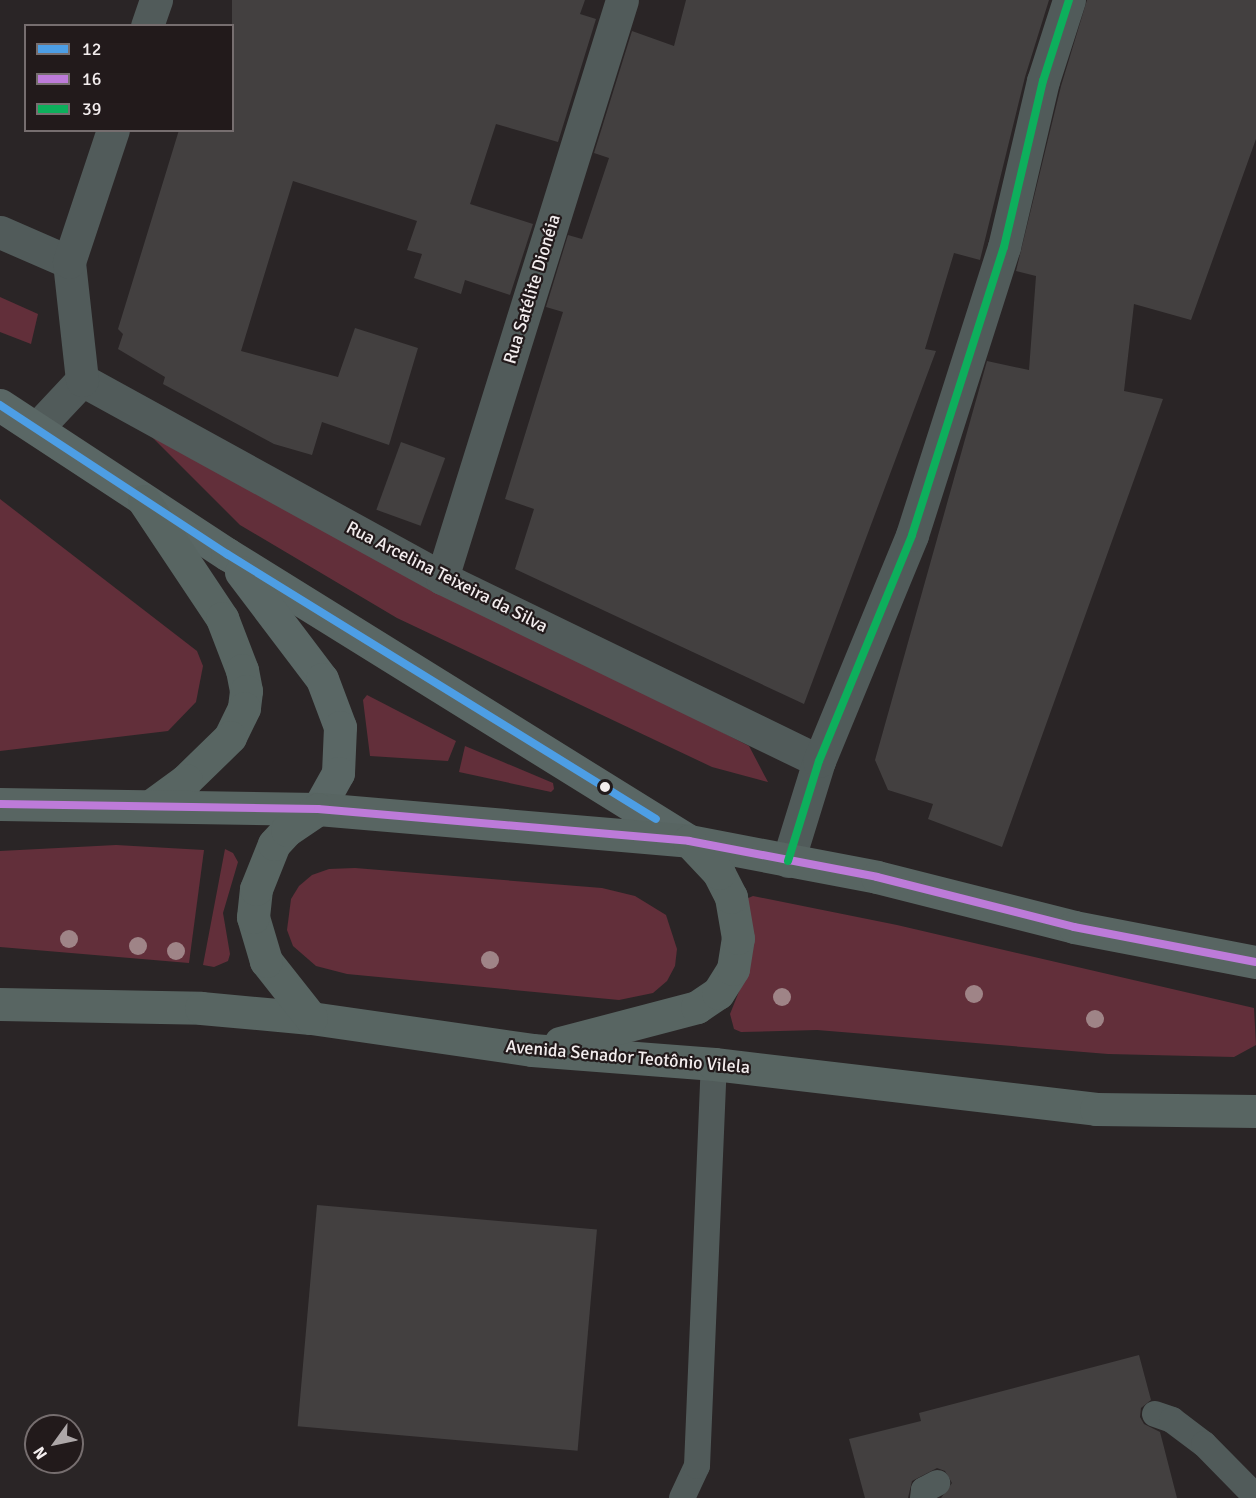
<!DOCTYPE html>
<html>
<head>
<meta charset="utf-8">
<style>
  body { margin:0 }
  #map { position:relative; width:1256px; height:1498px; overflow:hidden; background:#2a2526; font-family:Signika,sans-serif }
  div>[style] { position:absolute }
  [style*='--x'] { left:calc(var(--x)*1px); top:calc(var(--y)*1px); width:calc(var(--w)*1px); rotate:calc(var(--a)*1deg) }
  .green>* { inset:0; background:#622f3a }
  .building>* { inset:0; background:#434040; transform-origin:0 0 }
  .service>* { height:26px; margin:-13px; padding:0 13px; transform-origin:13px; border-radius:13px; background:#515b5a }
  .minor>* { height:33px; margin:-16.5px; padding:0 16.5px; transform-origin:16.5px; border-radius:16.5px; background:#515b5a }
  .secondary>* { height:33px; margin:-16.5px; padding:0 16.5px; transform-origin:16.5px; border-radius:16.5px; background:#5a6765 }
  .primary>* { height:33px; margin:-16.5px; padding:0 16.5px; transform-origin:16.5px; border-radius:16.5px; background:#586562 }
  .bus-1>* { height:8px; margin:-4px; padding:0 4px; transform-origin:4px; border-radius:4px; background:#4d9ee5 }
  .bus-2>* { height:8px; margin:-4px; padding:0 4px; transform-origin:4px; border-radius:4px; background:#bd7bd9 }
  .bus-3>* { height:8px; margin:-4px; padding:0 4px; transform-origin:4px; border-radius:4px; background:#0daf5c }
  .trees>* { width:18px; height:18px; margin:-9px; border-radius:50%; background:#9f8487 }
  .dots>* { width:16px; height:16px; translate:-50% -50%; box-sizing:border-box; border:3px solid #221a1b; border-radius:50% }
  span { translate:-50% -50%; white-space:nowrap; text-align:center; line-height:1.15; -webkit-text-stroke:4.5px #221a1b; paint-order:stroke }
  .street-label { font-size:18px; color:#f3edee }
  .legend { position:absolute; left:24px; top:24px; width:210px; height:108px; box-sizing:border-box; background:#221a1b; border:2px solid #766e6f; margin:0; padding:8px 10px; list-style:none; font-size:18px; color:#f3edee }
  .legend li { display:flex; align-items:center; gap:12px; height:30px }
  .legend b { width:30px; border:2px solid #766e6f }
  .north { position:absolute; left:24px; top:1414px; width:60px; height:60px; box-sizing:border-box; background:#221a1b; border:2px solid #766e6f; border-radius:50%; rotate:237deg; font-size:16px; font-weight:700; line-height:24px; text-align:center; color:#f3edee }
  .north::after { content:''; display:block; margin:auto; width:21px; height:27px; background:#ada7a8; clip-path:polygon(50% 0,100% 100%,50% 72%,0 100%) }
</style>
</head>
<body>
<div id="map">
  <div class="green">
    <div style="clip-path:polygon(0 297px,38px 314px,31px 344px,0 332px)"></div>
    <div style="clip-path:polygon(145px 430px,387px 560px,749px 746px,768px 782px,712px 767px,397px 618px,240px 525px)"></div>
    <div style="clip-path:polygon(0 499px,197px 651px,203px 666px,196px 702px,168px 731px,0 751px)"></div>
    <div style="clip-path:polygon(367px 695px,456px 741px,448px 761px,370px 756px,363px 700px)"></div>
    <div style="clip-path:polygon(465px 746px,553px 783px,554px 789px,551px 792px,459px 772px)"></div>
    <div style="clip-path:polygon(116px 845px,204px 850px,189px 963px,0 947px,0 851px)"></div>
    <div style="clip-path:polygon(225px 849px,233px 853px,238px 862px,223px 913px,230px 954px,228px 961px,214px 967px,203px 965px)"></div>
    <div style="clip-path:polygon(355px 868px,602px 888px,635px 896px,666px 915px,677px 949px,675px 966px,667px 981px,653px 993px,619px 1000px,347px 974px,316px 966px,293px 946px,287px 930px,291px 899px,299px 886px,312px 875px,329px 869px)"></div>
    <div style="clip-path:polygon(753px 896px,897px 925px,1254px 1008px,1256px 1045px,1234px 1057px,1108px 1054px,817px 1030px,741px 1032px,734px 1029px,730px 1014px,744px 979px,746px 899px)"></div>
  </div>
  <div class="building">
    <div style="clip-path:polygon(232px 0,585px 0,580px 14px,596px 19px,558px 142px,496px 124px,470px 204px,533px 224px,510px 295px,465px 280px,461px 294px,414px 278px,422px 254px,407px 250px,417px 221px,293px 181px,241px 351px,338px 377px,355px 328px,418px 348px,389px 445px,322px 422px,312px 455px,274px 444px,163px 384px,165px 377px,118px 349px,123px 334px,118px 329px,179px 130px,232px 130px)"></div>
    <div style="clip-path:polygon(686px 0,1049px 0,1025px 77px,980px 260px,954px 253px,925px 349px,936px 351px,804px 704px,515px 569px,534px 509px,505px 499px,563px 312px,546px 307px,568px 235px,582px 239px,609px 158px,594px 153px,632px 31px,674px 46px)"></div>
    <div style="clip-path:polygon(1087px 0,1256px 0,1256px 139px,1191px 320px,1134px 304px,1124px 391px,1163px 399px,1002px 847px,928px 819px,933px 804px,888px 790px,875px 760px,987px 361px,1029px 370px,1036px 276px,1016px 271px,1061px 86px)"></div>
    <div style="left:401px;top:442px;width:47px;height:72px;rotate:20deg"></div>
    <div style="left:317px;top:1205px;width:281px;height:222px;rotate:5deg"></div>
    <div style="clip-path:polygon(1139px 1355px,1151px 1400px,1141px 1408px,1140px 1417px,1144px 1424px,1160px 1432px,1177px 1498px,941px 1498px,952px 1483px,945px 1471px,937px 1468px,912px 1481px,908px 1498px,865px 1498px,849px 1439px,921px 1421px,919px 1413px)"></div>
  </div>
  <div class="service">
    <div style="--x:1155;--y:1414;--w:18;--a:19"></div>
    <div style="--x:1172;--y:1420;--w:40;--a:37"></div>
    <div style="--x:1204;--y:1444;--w:74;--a:45.5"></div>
    <div style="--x:682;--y:1498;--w:35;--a:-65"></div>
    <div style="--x:697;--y:1466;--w:402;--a:-87.6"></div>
    <div style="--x:923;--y:1498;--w:8;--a:-83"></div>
    <div style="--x:924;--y:1490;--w:15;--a:-28"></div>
  </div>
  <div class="minor">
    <div style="--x:147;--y:26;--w:28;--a:-71"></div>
    <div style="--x:0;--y:232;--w:75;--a:23.5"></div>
    <div style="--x:82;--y:380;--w:411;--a:28.8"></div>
    <div style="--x:442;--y:578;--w:419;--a:25.9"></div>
    <div style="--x:37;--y:428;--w:66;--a:-46.8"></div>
    <div style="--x:82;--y:380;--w:119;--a:-96.3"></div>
    <div style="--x:69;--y:262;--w:139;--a:-71.6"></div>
    <div style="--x:442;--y:578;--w:605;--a:-72.7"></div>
    <div style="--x:788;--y:861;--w:105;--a:-72.8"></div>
    <div style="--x:819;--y:761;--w:244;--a:-67.6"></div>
    <div style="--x:912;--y:535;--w:302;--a:-72.3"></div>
    <div style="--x:1004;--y:247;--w:171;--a:-76.8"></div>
    <div style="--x:1043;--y:81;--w:85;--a:-72.2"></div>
  </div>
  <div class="secondary">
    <div style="--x:0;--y:405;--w:272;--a:33.3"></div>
    <div style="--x:227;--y:554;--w:544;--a:31.85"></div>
    <div style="--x:241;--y:572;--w:134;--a:52.9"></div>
    <div style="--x:322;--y:679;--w:51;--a:69.4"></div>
    <div style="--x:340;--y:727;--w:46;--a:92.5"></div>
    <div style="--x:338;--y:773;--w:41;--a:119.1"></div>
  </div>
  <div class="primary">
    <div style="--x:144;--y:501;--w:141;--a:56.3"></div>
    <div style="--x:222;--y:618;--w:56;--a:69"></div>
    <div style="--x:242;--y:670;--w:21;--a:79"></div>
    <div style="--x:246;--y:691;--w:17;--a:97"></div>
    <div style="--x:244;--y:708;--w:32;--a:116"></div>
    <div style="--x:230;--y:737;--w:62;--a:135.7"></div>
    <div style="--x:186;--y:780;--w:42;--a:143.7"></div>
    <div style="--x:0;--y:804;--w:318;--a:0.9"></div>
    <div style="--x:318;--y:809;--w:372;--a:4.9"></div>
    <div style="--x:689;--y:841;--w:191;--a:10.8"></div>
    <div style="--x:877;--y:877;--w:203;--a:14.2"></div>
    <div style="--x:1074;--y:927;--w:185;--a:10.9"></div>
    <div style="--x:0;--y:1004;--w:201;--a:1.1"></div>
    <div style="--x:201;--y:1008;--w:110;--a:5.2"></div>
    <div style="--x:311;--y:1018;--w:223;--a:8.2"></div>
    <div style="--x:532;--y:1050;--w:183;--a:4.4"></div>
    <div style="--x:714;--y:1064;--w:385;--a:6.7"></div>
    <div style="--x:1096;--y:1109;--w:160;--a:0.7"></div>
    <div style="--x:311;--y:1018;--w:73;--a:-128.3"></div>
    <div style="--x:266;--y:961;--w:46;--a:-106.5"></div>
    <div style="--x:253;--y:917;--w:28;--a:-84"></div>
    <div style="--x:256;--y:889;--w:48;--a:-68.2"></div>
    <div style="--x:274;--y:844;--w:19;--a:-47"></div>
    <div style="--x:287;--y:830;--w:37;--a:-34"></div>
    <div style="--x:560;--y:1043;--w:142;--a:-14.7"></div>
    <div style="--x:697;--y:1007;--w:25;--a:-34"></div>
    <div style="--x:718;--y:993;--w:28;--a:-58"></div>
    <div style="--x:733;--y:969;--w:31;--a:-81"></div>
    <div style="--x:738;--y:938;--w:42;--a:-99.7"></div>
    <div style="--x:731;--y:897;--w:27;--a:-117"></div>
    <div style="--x:719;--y:873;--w:44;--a:-133.2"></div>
  </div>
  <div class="bus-1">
    <div style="--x:0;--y:405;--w:272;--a:33.3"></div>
    <div style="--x:227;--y:554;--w:504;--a:31.7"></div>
  </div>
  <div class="bus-2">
    <div style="--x:0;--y:804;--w:318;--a:0.9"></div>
    <div style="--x:318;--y:809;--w:372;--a:4.9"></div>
    <div style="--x:689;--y:841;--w:191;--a:10.8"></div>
    <div style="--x:877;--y:877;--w:203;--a:14.2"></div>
    <div style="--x:1074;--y:927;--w:185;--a:10.9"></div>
  </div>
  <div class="bus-3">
    <div style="--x:788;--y:861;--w:105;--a:-72.8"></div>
    <div style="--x:819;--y:761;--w:244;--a:-67.6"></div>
    <div style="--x:912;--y:535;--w:302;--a:-72.3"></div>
    <div style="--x:1004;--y:247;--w:171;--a:-76.8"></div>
    <div style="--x:1043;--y:81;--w:85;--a:-72.2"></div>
  </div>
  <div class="trees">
    <div style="left:69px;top:939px"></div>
    <div style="left:138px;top:946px"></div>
    <div style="left:176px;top:951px"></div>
    <div style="left:490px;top:960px"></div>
    <div style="left:974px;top:994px"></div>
    <div style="left:782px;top:997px"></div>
    <div style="left:1095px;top:1019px"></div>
  </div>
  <div class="dots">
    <div style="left:605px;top:787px;background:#f3edee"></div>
  </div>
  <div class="street-label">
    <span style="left:532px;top:289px;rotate:-73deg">Rua Satélite Dionéia</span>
    <span style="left:447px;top:577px;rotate:27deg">Rua Arcelina Teixeira da Silva</span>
    <span style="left:628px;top:1057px;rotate:5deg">Avenida Senador Teotônio Vilela</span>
  </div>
  <ul class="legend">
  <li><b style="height:8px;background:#4d9ee5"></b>12</li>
  <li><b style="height:8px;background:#bd7bd9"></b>16</li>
  <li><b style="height:8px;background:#0daf5c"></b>39</li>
  </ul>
  <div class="north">N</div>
</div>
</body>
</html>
